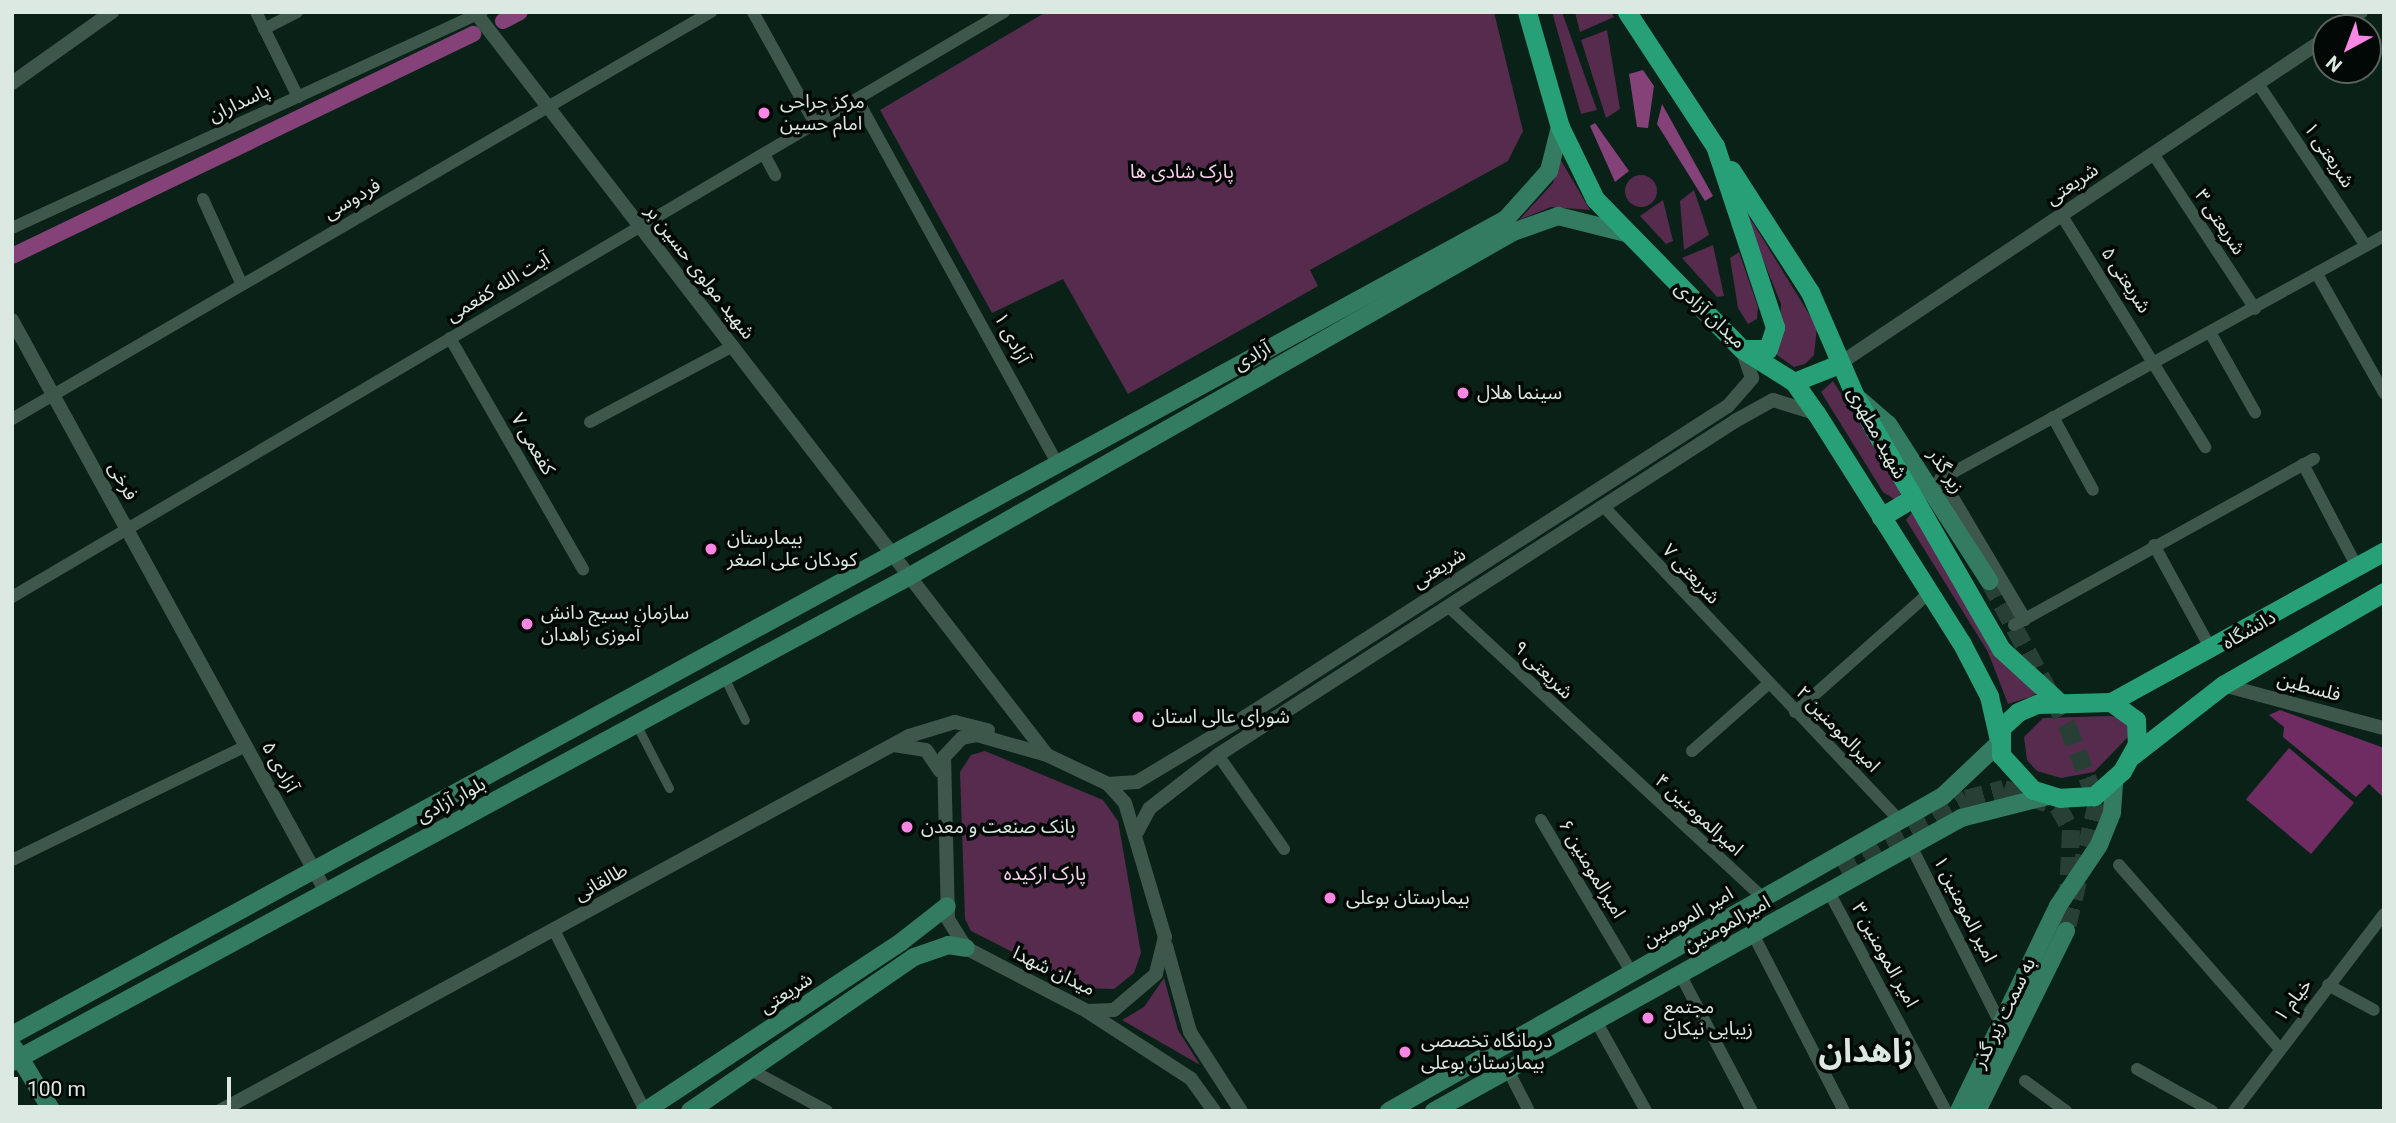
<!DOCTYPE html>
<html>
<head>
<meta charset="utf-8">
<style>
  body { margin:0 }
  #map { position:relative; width:2396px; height:1123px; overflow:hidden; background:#092117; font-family:Roboto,"Noto Sans Arabic",sans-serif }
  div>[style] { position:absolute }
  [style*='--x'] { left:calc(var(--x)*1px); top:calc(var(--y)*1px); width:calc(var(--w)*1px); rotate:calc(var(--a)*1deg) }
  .green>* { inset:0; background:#562b4d }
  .round { border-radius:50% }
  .forest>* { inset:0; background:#6e2c62; transform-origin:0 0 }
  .water>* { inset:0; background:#854278 }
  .canal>* { height:16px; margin:-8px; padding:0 8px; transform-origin:8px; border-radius:8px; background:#854278 }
  .secondary-tunnel>* { height:18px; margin-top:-9px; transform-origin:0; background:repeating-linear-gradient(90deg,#283f35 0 18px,transparent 0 27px) }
  .pedestrian>* { height:9px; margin:-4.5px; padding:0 4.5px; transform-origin:4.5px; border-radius:4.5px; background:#3e574b }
  .minor>* { height:12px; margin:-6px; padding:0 6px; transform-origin:6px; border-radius:6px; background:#3e574b }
  .tertiary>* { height:14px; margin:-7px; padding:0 7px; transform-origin:7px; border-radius:7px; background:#3e574b }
  .secondary>* { height:18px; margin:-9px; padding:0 9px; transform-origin:9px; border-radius:9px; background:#337b61 }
  .primary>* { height:19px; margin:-9.5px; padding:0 9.5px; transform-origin:9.5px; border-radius:9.5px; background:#28a077 }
  .dots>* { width:19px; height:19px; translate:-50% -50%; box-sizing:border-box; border:4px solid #020805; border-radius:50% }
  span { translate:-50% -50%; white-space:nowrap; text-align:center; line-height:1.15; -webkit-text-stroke:7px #020805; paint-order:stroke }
  .poi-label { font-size:19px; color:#dbe9e2 }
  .left { translate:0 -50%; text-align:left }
  .street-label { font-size:19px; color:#dbe9e2 }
  .park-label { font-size:19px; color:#fbd3f0 }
  .town-label { font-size:33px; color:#dbe9e2; font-weight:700 }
  .frame { position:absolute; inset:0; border:14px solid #dbe9e2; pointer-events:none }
  .north { position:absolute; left:2312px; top:14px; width:70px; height:70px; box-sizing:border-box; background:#020805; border:2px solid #59625d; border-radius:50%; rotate:221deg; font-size:19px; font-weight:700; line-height:28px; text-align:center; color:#dbe9e2 }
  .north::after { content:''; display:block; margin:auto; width:24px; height:32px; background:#fc86e4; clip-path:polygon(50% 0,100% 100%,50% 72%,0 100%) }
  .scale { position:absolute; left:14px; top:1077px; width:217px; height:32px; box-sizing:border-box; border:4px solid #dbe9e2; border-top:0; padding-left:9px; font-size:21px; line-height:24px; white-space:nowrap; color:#dbe9e2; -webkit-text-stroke:5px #020805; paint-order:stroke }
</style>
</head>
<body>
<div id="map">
  <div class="green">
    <div style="clip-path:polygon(1046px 12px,1494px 12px,1523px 131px,1508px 161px,1310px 270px,1318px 286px,1128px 394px,1063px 279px,992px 313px,880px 110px)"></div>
    <div style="clip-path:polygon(1552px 12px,1562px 12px,1597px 110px,1581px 114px)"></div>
    <div style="clip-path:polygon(1575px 12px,1611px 12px,1614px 17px,1580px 32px)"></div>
    <div style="clip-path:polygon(1607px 30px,1620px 109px,1606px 118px,1581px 40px)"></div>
    <div style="clip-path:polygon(1559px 157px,1590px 210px,1551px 207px,1519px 220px,1553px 183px)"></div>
    <div class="round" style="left:1625px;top:175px;width:32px;height:32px"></div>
    <div style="clip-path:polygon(1694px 190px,1709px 235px,1684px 250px,1680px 201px)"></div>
    <div style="clip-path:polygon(1663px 200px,1673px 241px,1666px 244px,1640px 216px)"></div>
    <div style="clip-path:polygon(1739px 200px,1817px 327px,1814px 355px,1805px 364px,1794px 367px,1777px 355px,1781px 304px)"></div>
    <div style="clip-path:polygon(1713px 245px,1724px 296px,1717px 297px,1682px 258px)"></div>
    <div style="clip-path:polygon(1739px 252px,1758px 307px,1757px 319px,1748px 324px,1738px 308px,1730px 258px)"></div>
    <div style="clip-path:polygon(1833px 381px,1902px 490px,1897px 501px,1883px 492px,1821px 392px)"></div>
    <div style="clip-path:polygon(1913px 511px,2037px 693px,2030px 697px,2008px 704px,1988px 652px,1906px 520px)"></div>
    <div style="clip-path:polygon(2109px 716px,2126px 718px,2129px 736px,2094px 772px,2061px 778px,2037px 771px,2027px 760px,2024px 737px,2043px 718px)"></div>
    <div style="clip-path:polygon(985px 751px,1103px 800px,1118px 821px,1141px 953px,1134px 973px,1114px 989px,1084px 988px,971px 931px,965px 919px,960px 772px,971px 755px)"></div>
    <div style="clip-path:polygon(1164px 978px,1178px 1030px,1200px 1065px,1122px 1020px,1144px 1007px)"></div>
  </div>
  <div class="forest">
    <div style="clip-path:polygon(2280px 710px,2384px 748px,2384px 798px,2369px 784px,2356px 797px,2283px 737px,2284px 727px,2269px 715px)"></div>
    <div style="left:2289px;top:748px;width:85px;height:67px;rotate:40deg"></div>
  </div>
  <div class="water">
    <div style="clip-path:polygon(1643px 70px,1654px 86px,1648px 128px,1637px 127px,1629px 74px)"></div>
    <div style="clip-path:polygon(1662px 104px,1713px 196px,1705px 201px,1657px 124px)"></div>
    <div style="clip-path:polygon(1595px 123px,1629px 171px,1615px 182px,1590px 126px)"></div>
  </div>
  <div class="canal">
    <div style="--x:503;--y:21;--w:19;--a:-28"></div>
    <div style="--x:12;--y:256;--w:512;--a:-25.71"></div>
  </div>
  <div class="secondary-tunnel">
    <div style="--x:1989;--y:581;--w:166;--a:61.6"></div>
    <div style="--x:2068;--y:727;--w:81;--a:69.1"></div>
    <div style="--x:2097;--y:803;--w:132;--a:103.6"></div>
    <div style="--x:1839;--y:868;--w:145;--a:-28.5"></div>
    <div style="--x:1966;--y:799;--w:39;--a:-15"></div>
    <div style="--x:2004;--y:789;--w:57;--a:18.4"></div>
    <div style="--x:2058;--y:807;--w:26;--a:61"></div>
    <div style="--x:2071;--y:830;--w:66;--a:92.6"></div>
  </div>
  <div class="pedestrian">
    <div style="--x:723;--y:675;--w:50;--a:63.9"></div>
    <div style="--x:636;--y:724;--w:72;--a:62.7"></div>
  </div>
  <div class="minor">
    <div style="--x:256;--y:12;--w:95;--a:63.7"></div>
    <div style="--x:753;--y:12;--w:128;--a:61"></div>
    <div style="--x:264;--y:29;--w:37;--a:-27"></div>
    <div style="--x:2259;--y:85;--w:193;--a:56.4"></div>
    <div style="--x:857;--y:99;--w:418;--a:61.2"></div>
    <div style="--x:764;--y:154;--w:24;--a:62"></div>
    <div style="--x:2154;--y:155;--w:184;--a:56.7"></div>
    <div style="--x:203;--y:199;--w:94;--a:65.6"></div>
    <div style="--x:2062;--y:216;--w:272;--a:58.2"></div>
    <div style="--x:12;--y:228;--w:517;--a:-24.68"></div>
    <div style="--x:2317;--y:274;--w:137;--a:60.6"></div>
    <div style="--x:2211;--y:334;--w:90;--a:60.6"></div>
    <div style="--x:450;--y:338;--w:267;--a:60.1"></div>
    <div style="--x:2053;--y:417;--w:83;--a:61.3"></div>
    <div style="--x:12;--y:419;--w:809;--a:-30.21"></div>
    <div style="--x:590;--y:422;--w:162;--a:-28"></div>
    <div style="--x:2303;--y:464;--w:116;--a:62.3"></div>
    <div style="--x:1941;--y:479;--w:505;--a:-28.75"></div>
    <div style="--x:1605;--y:508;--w:430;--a:46.7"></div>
    <div style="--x:2154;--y:545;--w:121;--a:61.3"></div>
    <div style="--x:12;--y:597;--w:1152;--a:-30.53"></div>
    <div style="--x:1449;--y:607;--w:428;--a:42.8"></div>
    <div style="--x:2014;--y:625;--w:343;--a:-29"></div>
    <div style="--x:1795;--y:712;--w:179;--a:-41.6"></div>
    <div style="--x:1692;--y:751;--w:101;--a:-41.4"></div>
    <div style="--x:1218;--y:755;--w:115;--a:54.9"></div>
    <div style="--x:1541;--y:820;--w:178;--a:59.3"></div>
    <div style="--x:1911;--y:846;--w:203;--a:63.3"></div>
    <div style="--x:12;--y:860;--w:260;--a:-26"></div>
    <div style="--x:2119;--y:865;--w:243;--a:48.8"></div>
    <div style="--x:1829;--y:892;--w:248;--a:61.9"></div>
    <div style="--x:554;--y:930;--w:203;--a:63.3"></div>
    <div style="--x:1753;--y:934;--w:199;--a:62.8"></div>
    <div style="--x:1680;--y:974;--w:155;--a:62.3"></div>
    <div style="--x:2328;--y:985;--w:52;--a:28.5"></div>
    <div style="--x:1596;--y:1021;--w:103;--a:60.9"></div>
    <div style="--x:2137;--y:1069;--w:86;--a:29.2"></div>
    <div style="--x:751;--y:1070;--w:86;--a:28.3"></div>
    <div style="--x:1508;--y:1070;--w:46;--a:62.9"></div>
    <div style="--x:2025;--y:1081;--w:51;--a:36.2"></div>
    <div style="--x:2234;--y:1111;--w:248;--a:-52.7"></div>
  </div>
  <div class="tertiary">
    <div style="--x:475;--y:12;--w:938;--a:52.41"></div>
    <div style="--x:1047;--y:755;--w:68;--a:25.4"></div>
    <div style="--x:1108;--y:784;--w:25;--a:48"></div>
    <div style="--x:1125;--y:803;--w:140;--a:73.4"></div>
    <div style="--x:1165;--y:937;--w:38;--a:104"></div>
    <div style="--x:1156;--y:974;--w:55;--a:139.4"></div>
    <div style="--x:1114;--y:1010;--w:27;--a:178"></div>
    <div style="--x:1087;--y:1011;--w:136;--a:-152.5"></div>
    <div style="--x:966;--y:948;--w:34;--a:-122"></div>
    <div style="--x:948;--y:919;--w:162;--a:-91.4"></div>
    <div style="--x:944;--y:757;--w:26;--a:-47"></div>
    <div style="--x:962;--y:738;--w:15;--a:-11"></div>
    <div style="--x:977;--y:735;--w:73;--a:15.9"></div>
    <div style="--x:2339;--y:28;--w:27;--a:-36"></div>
    <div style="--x:12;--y:83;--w:123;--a:-35.4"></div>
    <div style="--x:12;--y:320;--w:653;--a:61.24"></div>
    <div style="--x:1839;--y:364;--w:586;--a:-33.8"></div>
    <div style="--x:1941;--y:479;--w:163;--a:59.3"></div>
    <div style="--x:2223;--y:685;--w:167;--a:15"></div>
    <div style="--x:894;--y:745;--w:32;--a:9"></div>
    <div style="--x:926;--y:750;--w:25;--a:56"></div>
    <div style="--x:1108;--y:784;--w:29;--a:-4"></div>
    <div style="--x:1137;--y:782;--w:126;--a:-31"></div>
    <div style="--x:1245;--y:717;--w:574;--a:-32.78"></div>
    <div style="--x:1728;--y:406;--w:37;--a:-49"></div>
    <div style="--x:1752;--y:378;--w:31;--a:-109"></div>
    <div style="--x:1137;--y:832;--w:27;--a:-62"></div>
    <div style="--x:1150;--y:808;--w:86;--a:-37.9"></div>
    <div style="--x:1218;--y:755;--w:616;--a:-32.86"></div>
    <div style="--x:1735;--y:421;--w:43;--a:-28.9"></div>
    <div style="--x:1773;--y:400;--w:44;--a:17.2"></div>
    <div style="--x:1166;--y:946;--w:89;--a:74.4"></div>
    <div style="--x:1190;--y:1032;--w:94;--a:57.2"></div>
    <div style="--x:1088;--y:1012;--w:123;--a:33"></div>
    <div style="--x:1191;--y:1079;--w:39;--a:54"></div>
    <div style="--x:220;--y:1111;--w:784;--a:-28.56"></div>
    <div style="--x:909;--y:736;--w:48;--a:-16.9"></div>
    <div style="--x:955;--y:722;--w:34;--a:14"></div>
  </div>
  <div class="secondary">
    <div style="--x:1860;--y:400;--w:37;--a:41"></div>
    <div style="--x:1888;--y:424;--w:187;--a:57.2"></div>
    <div style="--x:12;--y:1035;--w:1702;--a:-28.64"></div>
    <div style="--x:1506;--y:219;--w:64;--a:-48.1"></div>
    <div style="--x:1549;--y:171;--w:45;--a:-76"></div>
    <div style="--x:14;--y:1048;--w:74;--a:58.9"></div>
    <div style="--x:12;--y:1062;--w:1021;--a:-28.42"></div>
    <div style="--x:910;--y:576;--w:694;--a:-29.7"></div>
    <div style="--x:1513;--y:232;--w:48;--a:-19.6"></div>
    <div style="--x:1558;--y:216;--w:70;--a:14"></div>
    <div style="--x:645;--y:1111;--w:307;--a:-33.4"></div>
    <div style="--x:901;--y:942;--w:58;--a:-38"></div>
    <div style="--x:690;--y:1111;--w:272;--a:-34.5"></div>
    <div style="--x:914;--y:957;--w:36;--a:-19"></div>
    <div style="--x:948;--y:945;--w:18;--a:9"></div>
    <div style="--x:1389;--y:1111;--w:637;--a:-29.62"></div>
    <div style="--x:1943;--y:796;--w:76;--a:-43.4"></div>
    <div style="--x:1434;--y:1111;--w:603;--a:-29.07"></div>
    <div style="--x:1961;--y:818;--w:90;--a:-14.2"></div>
    <div style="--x:1959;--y:1111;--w:228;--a:-64.2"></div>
    <div style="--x:2058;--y:906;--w:73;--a:-56.1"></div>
    <div style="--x:2099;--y:845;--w:35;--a:-68"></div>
    <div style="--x:2112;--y:812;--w:31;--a:-86"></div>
    <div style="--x:1977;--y:1111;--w:201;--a:-63.7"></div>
  </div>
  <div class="primary">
    <div style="--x:1527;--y:12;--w:120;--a:74"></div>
    <div style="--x:1560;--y:127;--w:80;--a:64.1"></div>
    <div style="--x:1595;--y:199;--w:210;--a:45.6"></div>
    <div style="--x:1742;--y:349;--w:26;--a:0"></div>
    <div style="--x:1768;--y:349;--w:23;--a:-72"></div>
    <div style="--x:1775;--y:327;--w:191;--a:-108.3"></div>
    <div style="--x:1715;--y:146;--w:160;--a:-123.3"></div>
    <div style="--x:1731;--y:170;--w:145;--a:57.1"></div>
    <div style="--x:1810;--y:292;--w:113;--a:66.6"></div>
    <div style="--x:1855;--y:396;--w:292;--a:60"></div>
    <div style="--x:2001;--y:649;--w:81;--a:42.5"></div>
    <div style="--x:1743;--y:350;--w:60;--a:32.1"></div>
    <div style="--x:1794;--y:382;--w:38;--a:55"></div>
    <div style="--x:1816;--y:413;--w:271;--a:57.7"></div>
    <div style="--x:1961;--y:642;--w:61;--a:62.6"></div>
    <div style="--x:1989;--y:696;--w:41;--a:77.3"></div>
    <div style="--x:1794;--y:382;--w:48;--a:-21.8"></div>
    <div style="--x:1881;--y:517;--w:37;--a:-31"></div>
    <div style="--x:2111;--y:702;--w:31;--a:36"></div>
    <div style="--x:2136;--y:720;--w:24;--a:88"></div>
    <div style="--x:2137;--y:744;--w:31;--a:119"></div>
    <div style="--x:2122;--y:771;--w:38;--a:138"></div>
    <div style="--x:2094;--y:796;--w:34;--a:177"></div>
    <div style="--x:2060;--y:798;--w:28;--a:-163"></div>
    <div style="--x:2033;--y:790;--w:47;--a:-132.4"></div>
    <div style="--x:2001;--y:755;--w:27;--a:-90"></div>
    <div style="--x:2001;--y:728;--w:23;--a:-43"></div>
    <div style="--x:2018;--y:712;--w:21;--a:-23"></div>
    <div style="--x:2037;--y:704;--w:74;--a:-1.5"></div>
    <div style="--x:2111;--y:702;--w:312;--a:-28.9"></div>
    <div style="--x:2133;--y:755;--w:114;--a:-37.9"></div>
    <div style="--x:2223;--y:685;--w:186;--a:-30"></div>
  </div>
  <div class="dots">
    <div style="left:764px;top:113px;background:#fc86e4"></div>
    <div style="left:1463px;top:393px;background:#fc86e4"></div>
    <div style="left:711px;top:549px;background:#fc86e4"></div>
    <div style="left:527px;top:624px;background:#fc86e4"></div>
    <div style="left:1138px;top:717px;background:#fc86e4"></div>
    <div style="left:907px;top:827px;background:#fc86e4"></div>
    <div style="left:1330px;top:898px;background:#fc86e4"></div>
    <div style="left:1648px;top:1018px;background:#fc86e4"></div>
    <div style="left:1405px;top:1052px;background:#fc86e4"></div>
  </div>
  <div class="poi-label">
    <span class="left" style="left:780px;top:113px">مرکز جراحی<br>امام حسین</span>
    <span class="left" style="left:1477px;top:393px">سینما هلال</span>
    <span class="left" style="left:727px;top:549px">بیمارستان<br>کودکان علی اصغر</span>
    <span class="left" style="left:541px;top:624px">سازمان بسیج دانش<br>آموزی زاهدان</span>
    <span class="left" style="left:1152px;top:717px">شورای عالی استان</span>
    <span class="left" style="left:921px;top:827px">بانک صنعت و معدن</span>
    <span class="left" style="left:1346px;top:898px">بیمارستان بوعلی</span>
    <span class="left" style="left:1664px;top:1018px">مجتمع<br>زیبایی نیکان</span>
    <span class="left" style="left:1421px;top:1052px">درمانگاه تخصصی<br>بیمارستان بوعلی</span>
  </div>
  <div class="street-label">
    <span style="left:239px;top:103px;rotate:-25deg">پاسداران</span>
    <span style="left:2329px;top:155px;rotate:56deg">شریعتی ۱</span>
    <span style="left:2072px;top:184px;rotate:-34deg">شریعتی</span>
    <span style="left:352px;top:199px;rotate:-30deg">فردوسی</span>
    <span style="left:2220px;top:222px;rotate:56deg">شریعتی ۳</span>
    <span style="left:700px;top:272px;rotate:52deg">شهید مولوی حسین بر</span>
    <span style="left:2126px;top:280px;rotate:57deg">شریعتی ۵</span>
    <span style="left:498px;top:287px;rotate:-31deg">آیت الله کفعمی</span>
    <span style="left:1710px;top:315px;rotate:43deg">میدان آزادی</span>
    <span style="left:1012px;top:338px;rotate:62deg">آزادی ۱</span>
    <span style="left:1252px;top:356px;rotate:-30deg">آزادی</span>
    <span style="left:1877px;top:433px;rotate:61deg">شهید مطهری</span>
    <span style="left:533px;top:444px;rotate:60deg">کفعمی ۷</span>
    <span style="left:1946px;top:471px;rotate:57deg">زیر گذر</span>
    <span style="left:123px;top:481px;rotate:61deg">فرخی</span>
    <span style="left:1439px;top:568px;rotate:-32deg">شریعتی</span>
    <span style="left:1691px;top:574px;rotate:47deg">شریعتی ۷</span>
    <span style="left:2249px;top:630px;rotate:-30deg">دانشگاه</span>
    <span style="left:1543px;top:670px;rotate:44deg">شریعتی ۹</span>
    <span style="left:2309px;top:687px;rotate:15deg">فلسطین</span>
    <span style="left:1838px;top:729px;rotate:46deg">امیرالمومنین ۲</span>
    <span style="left:280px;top:767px;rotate:61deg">آزادی ۵</span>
    <span style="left:451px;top:800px;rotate:-28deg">بلوار آزادی</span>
    <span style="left:1699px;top:815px;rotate:42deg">امیرالمومنین ۴</span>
    <span style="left:1592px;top:869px;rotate:59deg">امیرالمومنین ۶</span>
    <span style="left:601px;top:882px;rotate:-29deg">طالقانی</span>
    <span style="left:1965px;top:909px;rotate:63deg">امیر المومنین ۱</span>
    <span style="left:1688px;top:917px;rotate:-30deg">امیر المومنین</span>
    <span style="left:1727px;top:924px;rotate:-29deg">امیرالمومنین</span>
    <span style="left:1885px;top:955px;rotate:61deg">امیر المومنین ۳</span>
    <span style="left:1054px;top:971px;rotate:26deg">میدان شهدا</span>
    <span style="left:786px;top:993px;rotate:-33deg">شریعتی</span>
    <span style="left:2293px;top:1000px;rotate:-52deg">خیام ۱</span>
    <span style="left:2004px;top:1013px;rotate:-64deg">به سمت زیر گذر</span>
  </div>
  <div class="park-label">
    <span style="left:1182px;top:172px">پارک شادی ها</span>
    <span style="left:1045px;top:874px">پارک ارکیده</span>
  </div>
  <div class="town-label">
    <span style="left:1866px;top:1051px">زاهدان</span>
  </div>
  <div class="frame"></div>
  <div class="north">N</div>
  <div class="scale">100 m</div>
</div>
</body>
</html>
